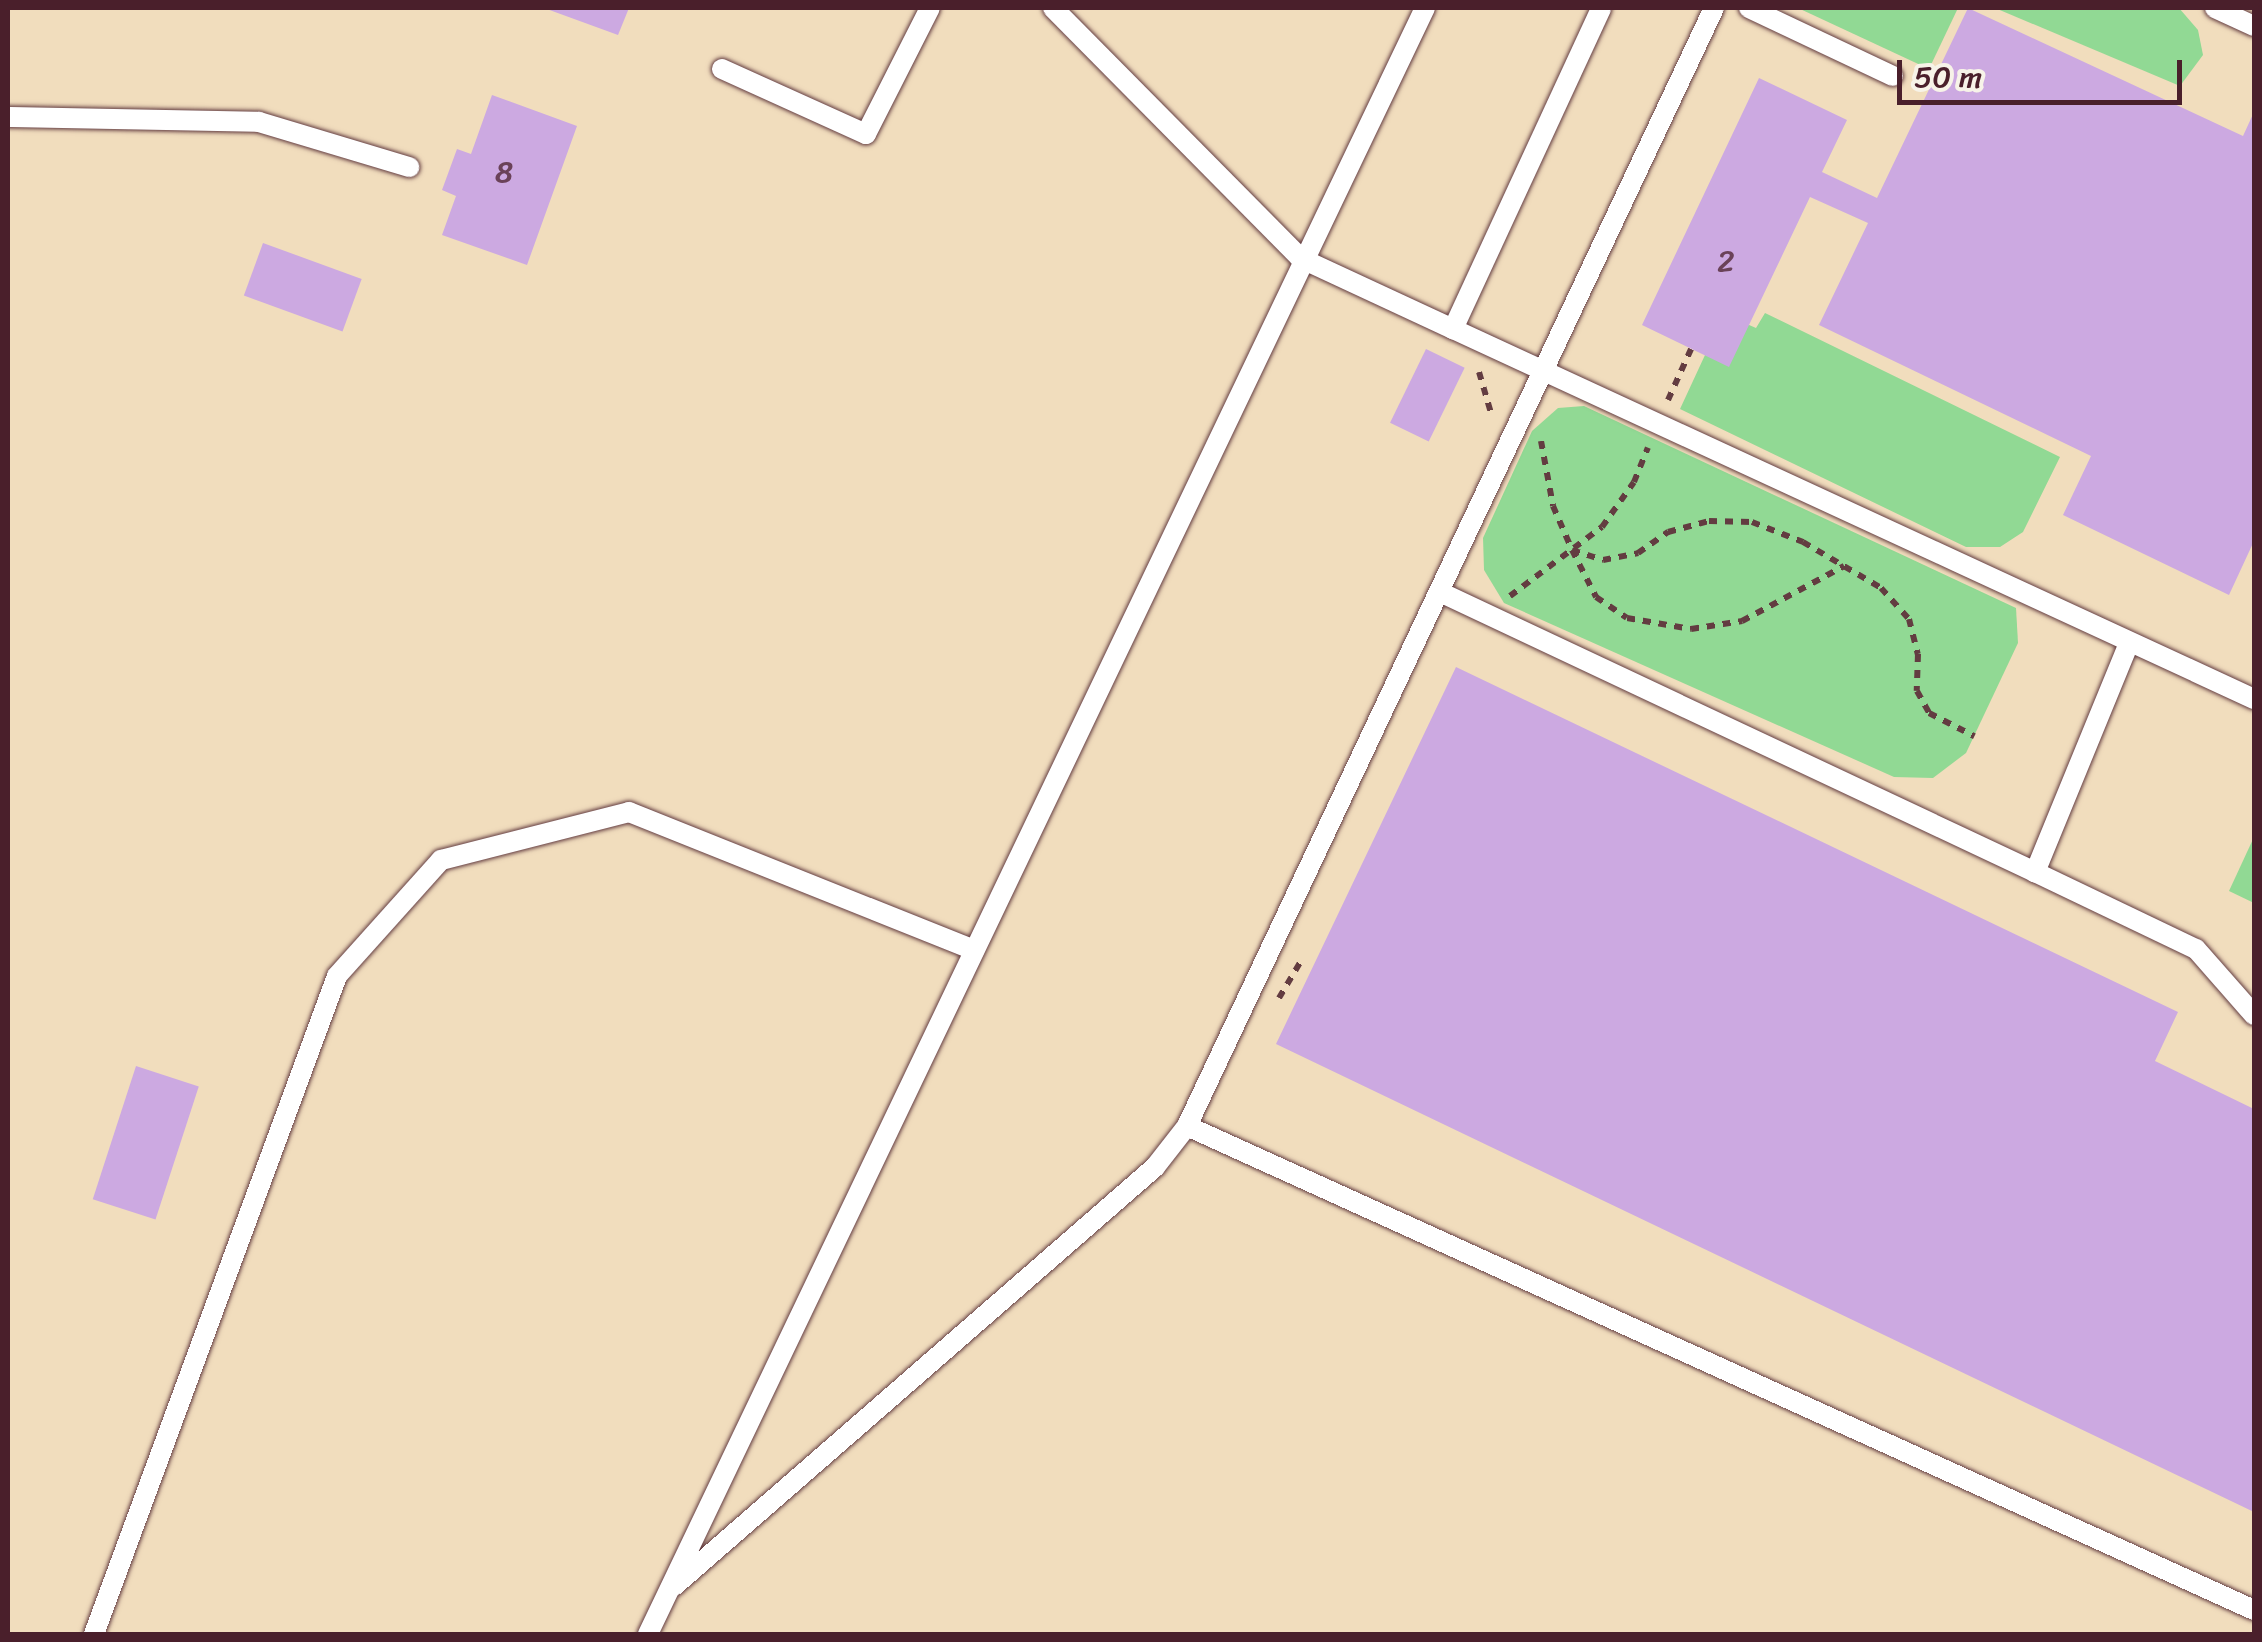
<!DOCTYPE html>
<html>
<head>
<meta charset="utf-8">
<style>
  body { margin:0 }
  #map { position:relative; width:2262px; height:1642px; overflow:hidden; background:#f1ddbd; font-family:Sriracha,sans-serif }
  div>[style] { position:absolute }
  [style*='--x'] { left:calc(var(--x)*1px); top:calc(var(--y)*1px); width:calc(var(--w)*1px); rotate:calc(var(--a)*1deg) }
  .green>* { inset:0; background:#91d994 }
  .building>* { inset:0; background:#cca9e1; transform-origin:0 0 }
  .path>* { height:6px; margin-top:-3px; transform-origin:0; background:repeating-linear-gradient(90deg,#633c41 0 8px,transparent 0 16px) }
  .roads { filter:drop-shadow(0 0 2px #633c41) drop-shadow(0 0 2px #633c41) }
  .lane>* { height:20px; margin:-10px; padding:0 10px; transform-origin:10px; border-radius:10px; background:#fff }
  span { translate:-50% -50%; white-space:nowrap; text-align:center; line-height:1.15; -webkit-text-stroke:9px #f7f3e8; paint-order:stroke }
  .number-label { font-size:30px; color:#6a4258 }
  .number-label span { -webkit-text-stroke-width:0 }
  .frame { position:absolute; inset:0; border:10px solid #4a1f2b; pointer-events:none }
  .scale { position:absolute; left:1897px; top:60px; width:285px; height:45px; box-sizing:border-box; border:5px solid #4a1f2b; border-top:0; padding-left:12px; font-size:30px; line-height:35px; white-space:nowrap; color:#4a1f2b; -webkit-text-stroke:8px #f7f3e8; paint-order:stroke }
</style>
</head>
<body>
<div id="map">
  <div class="green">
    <div style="clip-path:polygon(1798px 8px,1958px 8px,1929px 69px)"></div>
    <div style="clip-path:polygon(1995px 8px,2179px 8px,2198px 30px,2203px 55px,2180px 86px)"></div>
    <div style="clip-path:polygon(1765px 313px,2060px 457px,2023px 532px,2000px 547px,1966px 547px,1680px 409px,1724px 314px,1756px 328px)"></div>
    <div style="clip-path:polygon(1584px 406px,2016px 608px,2018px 643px,1966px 753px,1933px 778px,1894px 777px,1504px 603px,1484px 570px,1483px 538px,1532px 431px,1558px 408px)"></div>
    <div style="clip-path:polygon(2254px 837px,2254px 903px,2229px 891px)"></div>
  </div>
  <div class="building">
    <div style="clip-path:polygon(544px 8px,629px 8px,618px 35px)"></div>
    <div style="clip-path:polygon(1968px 8px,2243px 136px,2254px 112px,2254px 541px,2229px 595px,2063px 515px,2091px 456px,1819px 325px,1868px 223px,1810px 197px,1729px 367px,1642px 325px,1759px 78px,1847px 120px,1822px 172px,1877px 198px)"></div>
    <div style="clip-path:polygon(492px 95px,577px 126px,527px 265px,442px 235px,456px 196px,442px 190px,457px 149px,471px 154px)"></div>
    <div style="left:263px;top:243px;width:105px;height:56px;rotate:20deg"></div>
    <div style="left:1426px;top:349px;width:43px;height:82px;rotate:26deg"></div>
    <div style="clip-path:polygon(1456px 667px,2178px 1012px,2155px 1061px,2254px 1109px,2254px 1512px,1276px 1044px)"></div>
    <div style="left:136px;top:1066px;width:66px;height:140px;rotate:18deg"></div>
  </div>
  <div class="path">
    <div style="--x:1479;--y:372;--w:43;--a:73.7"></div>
    <div style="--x:1668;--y:400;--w:56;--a:-65.7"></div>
    <div style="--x:1541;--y:441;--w:66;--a:79.5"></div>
    <div style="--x:1553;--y:506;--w:48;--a:66.6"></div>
    <div style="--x:1572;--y:550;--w:53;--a:62.9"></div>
    <div style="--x:1596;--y:597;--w:37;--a:34"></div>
    <div style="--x:1627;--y:618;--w:65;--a:9.8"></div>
    <div style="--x:1691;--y:629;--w:52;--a:-8.9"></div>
    <div style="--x:1742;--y:621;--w:116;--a:-28.3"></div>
    <div style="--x:1572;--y:550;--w:33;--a:18"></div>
    <div style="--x:1603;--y:560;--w:36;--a:-11"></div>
    <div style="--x:1638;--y:553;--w:37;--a:-35"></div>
    <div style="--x:1668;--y:532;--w:42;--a:-15"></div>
    <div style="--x:1709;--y:521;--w:43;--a:1.3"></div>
    <div style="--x:1752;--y:522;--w:55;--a:21.4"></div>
    <div style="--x:1803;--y:542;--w:91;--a:30.5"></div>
    <div style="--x:1881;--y:588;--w:42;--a:47.9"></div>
    <div style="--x:1909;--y:619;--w:36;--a:76"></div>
    <div style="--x:1918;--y:654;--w:37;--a:92"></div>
    <div style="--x:1917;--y:691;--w:25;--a:61"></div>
    <div style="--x:1929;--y:713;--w:51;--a:27.1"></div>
    <div style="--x:1510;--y:596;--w:115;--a:-36.9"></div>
    <div style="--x:1602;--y:527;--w:55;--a:-54.6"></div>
    <div style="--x:1634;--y:482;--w:37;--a:-68"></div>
    <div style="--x:1279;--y:998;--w:43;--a:-59.3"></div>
  </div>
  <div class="roads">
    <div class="lane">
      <div style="--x:1053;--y:8;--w:351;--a:45.3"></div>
      <div style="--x:1300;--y:258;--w:169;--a:24.9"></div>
      <div style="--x:1453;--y:329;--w:353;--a:-65.2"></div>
      <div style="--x:1749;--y:8;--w:159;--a:25.3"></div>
      <div style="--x:2215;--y:8;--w:43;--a:24.8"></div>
      <div style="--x:722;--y:69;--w:158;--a:24.3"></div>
      <div style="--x:866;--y:134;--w:141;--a:-63.1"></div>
      <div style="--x:8;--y:117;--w:251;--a:1.1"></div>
      <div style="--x:259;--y:122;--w:157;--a:16.7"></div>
      <div style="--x:1453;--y:329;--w:882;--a:24.79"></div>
      <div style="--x:1442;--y:593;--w:655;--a:25.2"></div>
      <div style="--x:2129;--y:643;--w:248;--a:112.3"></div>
      <div style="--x:2035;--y:872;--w:178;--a:25.6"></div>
      <div style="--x:2196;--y:949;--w:88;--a:48.7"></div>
      <div style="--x:1187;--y:1126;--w:1236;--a:-64.76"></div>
      <div style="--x:674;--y:1586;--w:638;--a:-41.06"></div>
      <div style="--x:1155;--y:1167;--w:52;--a:-52"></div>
      <div style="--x:1187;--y:1126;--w:1172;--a:24.4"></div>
      <div style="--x:94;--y:1634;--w:701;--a:-69.73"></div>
      <div style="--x:337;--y:976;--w:156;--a:-48.1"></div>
      <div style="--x:441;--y:860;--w:194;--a:-14.3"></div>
      <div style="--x:629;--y:812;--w:372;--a:21.8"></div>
      <div style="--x:648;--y:1634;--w:1802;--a:-64.46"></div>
    </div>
  </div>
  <div class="number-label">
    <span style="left:504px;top:172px">8</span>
    <span style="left:1726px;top:261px">2</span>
  </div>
  <div class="frame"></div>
  <div class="scale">50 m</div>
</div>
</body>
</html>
